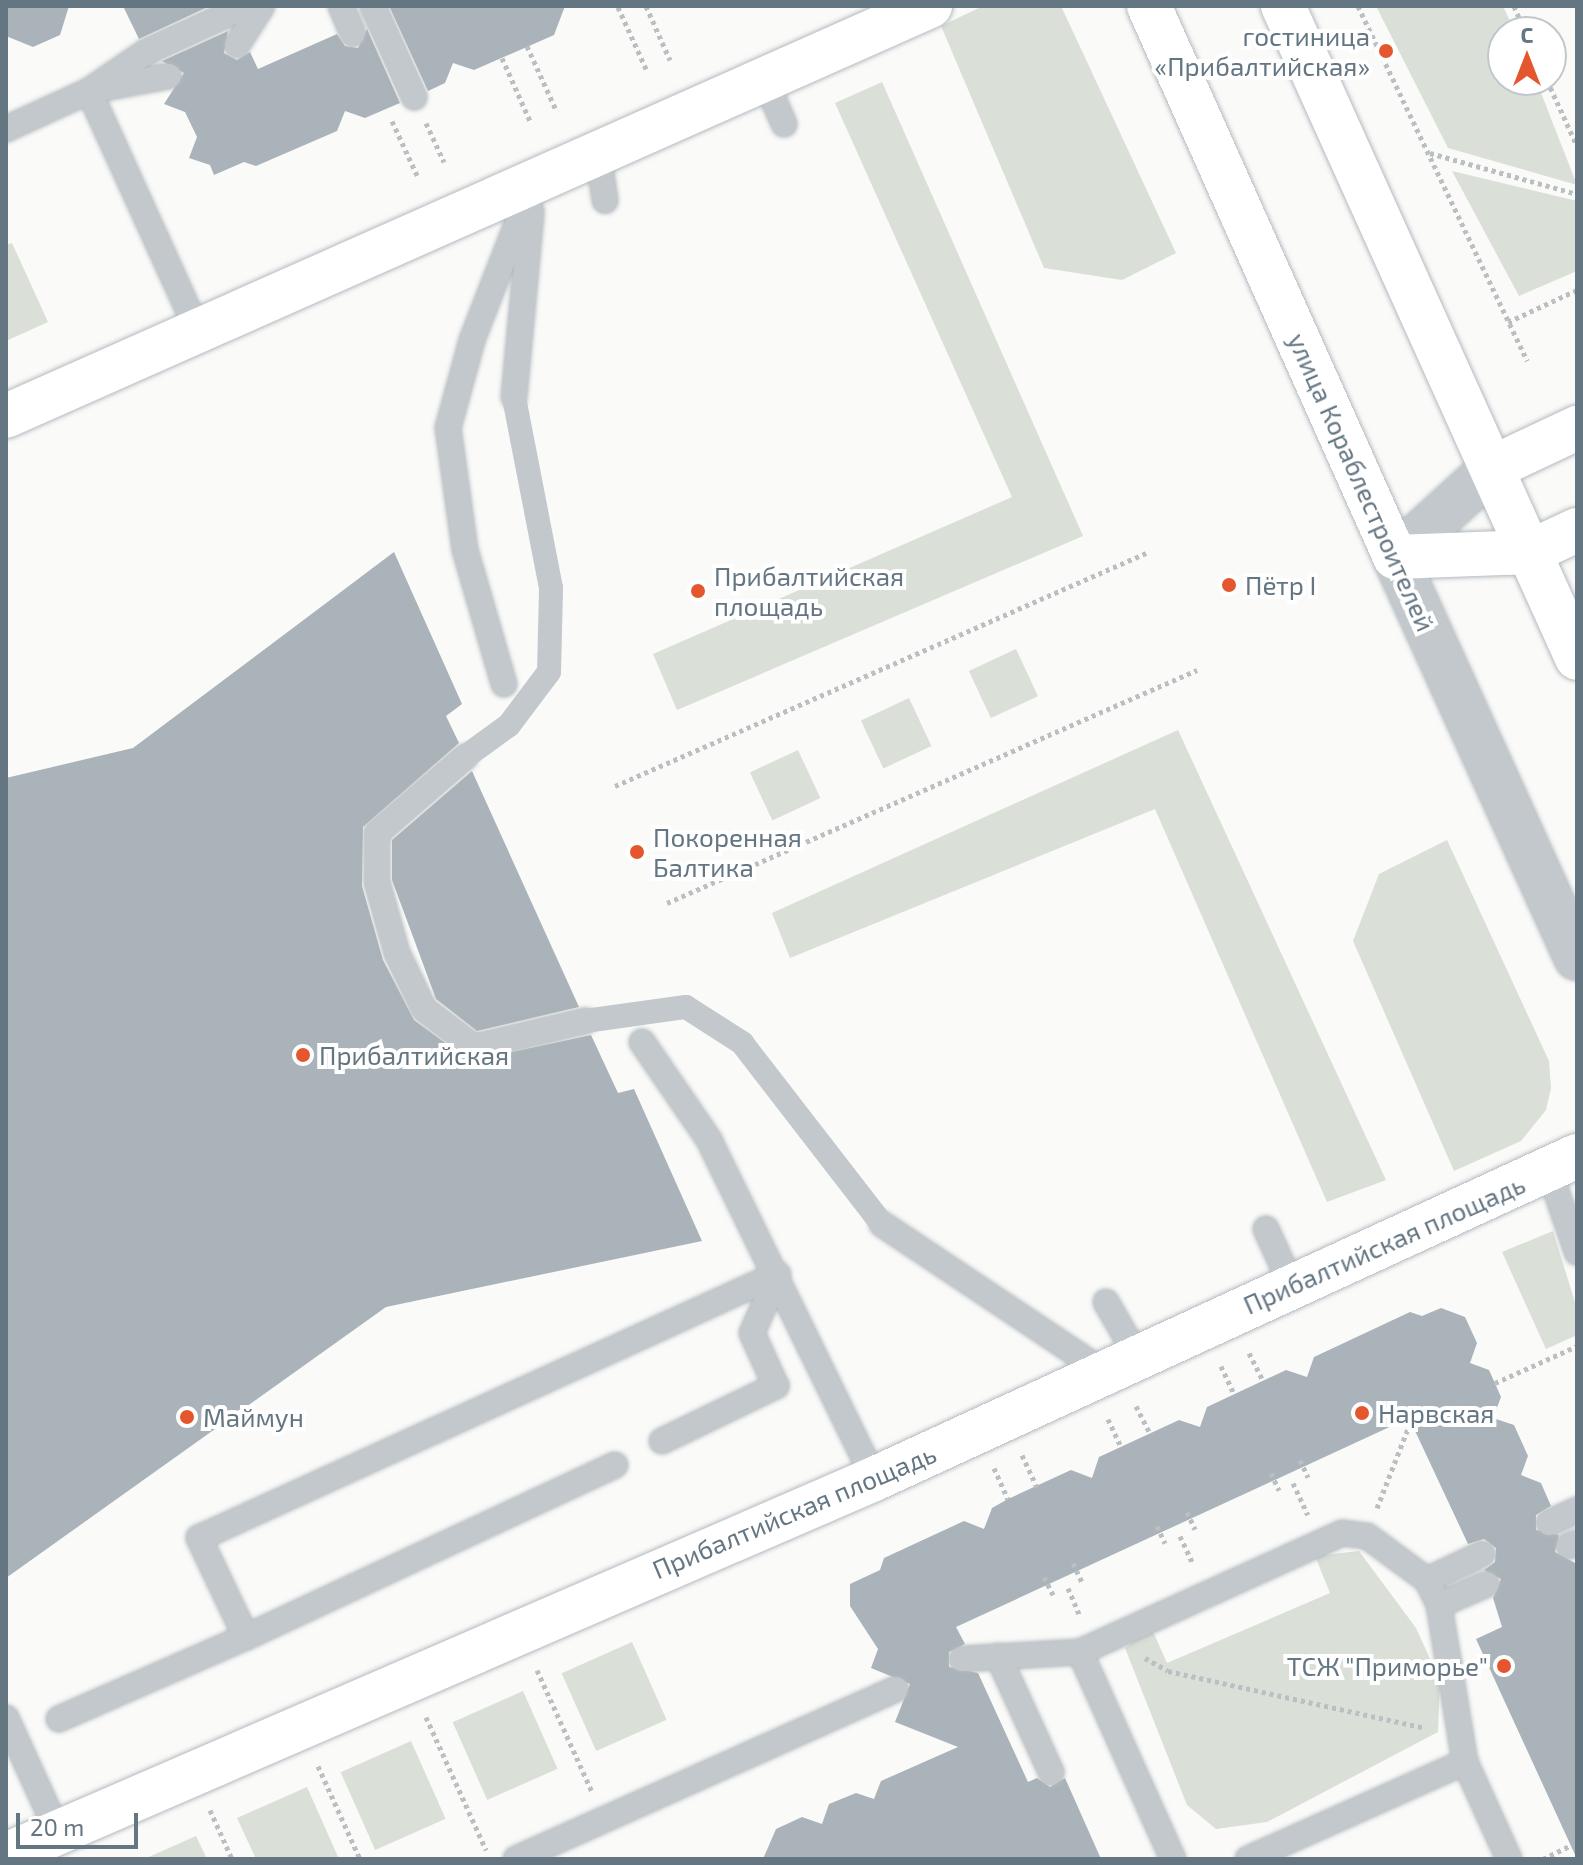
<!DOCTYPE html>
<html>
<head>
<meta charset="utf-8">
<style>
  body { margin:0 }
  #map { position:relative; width:1583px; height:1865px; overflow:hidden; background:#fafaf8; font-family:"Exo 2",sans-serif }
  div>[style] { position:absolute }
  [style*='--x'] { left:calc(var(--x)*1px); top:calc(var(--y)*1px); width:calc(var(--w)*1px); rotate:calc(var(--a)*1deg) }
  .green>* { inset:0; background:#dadfd7; transform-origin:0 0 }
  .building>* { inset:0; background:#aab3b9 }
  .path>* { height:5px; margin-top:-2.5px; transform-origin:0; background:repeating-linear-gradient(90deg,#bbbfc2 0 4px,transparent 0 8px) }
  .roads { filter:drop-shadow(0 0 2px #b3babf) drop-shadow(0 0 2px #b3babf) }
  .lane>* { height:24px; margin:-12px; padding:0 12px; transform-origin:12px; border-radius:12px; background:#c3c8cc }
  .street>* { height:44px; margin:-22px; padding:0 22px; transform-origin:22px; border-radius:22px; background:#c3c8cc }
  .secondary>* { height:44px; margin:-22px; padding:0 22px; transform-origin:22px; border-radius:22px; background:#fff }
  .lane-bridge>* { height:24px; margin:-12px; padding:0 12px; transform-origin:12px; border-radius:12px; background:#c3c8cc }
  .dots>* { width:22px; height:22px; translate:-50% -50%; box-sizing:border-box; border:4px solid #fff; border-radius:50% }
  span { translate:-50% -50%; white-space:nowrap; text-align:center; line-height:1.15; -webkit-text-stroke:8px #fff; paint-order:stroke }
  .poi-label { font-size:26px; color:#657683 }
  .right { translate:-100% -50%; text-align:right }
  .left { translate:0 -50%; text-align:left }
  .street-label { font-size:26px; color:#657683 }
  .frame { position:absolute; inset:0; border:8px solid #657683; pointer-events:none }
  .north { position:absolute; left:1487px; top:16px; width:80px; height:80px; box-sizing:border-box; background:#fff; border:2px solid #c1c8cd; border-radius:50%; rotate:0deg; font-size:22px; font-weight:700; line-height:32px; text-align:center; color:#657683 }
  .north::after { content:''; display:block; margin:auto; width:28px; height:36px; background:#e4572e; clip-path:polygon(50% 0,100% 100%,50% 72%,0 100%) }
  .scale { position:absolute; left:16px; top:1813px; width:122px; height:36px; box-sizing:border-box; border:4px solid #657683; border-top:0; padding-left:10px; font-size:24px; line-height:28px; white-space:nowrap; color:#657683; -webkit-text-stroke:6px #fff; paint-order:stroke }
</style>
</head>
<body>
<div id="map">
  <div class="green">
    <div style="clip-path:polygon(983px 6px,1061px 6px,1176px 253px,1122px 280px,1044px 268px,941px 26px)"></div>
    <div style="clip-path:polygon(1376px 6px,1503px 6px,1515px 32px,1503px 32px,1503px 80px,1536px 80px,1577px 185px,1448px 148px)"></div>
    <div style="clip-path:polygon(882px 82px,1083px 536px,677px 710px,653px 654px,1012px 497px,835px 103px)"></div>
    <div style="clip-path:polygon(1452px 171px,1577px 201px,1577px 271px,1519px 296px)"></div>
    <div style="clip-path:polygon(12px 243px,48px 322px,6px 341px,6px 245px)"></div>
    <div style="left:1016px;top:649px;width:52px;height:52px;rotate:65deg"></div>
    <div style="left:909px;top:698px;width:53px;height:53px;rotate:65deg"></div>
    <div style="clip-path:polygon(1178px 730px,1386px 1180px,1327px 1202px,1155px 809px,790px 958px,772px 913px)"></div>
    <div style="left:798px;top:750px;width:53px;height:53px;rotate:65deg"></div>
    <div style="clip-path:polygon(1447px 840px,1549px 1061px,1551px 1088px,1546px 1110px,1521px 1141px,1454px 1171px,1353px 941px,1379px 874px)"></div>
    <div style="clip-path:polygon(1553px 1231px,1577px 1309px,1577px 1335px,1546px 1349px,1502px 1252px)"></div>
    <div style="clip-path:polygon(1359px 1551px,1416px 1628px,1440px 1681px,1438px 1732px,1267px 1822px,1216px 1829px,1187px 1805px,1125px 1648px,1151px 1627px,1167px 1663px,1330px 1593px,1315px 1556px)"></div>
    <div style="left:632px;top:1642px;width:85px;height:77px;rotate:66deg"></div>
    <div style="left:523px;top:1691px;width:85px;height:77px;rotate:66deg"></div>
    <div style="left:411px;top:1741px;width:85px;height:77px;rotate:66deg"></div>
    <div style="clip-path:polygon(307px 1787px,339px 1859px,256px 1859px,237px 1818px)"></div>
    <div style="clip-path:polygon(196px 1836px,207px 1859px,144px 1859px)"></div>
  </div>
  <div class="building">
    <div style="clip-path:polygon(6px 6px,69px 6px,60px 35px,33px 47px,6px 36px)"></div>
    <div style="clip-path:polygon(123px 6px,210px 6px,139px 39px)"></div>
    <div style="clip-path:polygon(565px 6px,554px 35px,474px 70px,453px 63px,445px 83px,428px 91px,390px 8px)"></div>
    <div style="clip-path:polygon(367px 29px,400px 103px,365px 118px,345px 111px,337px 131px,256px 166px,244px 162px,214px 175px,210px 165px,189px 158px,197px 137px,185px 112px,164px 104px,184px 73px,162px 61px,228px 31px,224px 53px,237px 60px,250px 52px,258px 69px,337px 34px,345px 46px,358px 48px)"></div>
    <div style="clip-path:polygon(394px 552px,462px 704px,446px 716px,459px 743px,363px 827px,362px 886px,383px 960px,414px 1020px,470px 1061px,591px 1035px,618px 1093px,634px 1089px,702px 1241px,386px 1307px,6px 1578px,6px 778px,133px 748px)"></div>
    <div style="clip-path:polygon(472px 771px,579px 1007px,477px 1031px,436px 999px,392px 880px,392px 840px)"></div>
    <div style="clip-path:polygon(1441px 1308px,1465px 1317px,1477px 1343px,1470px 1363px,1489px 1370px,1501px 1397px,1493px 1418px,1514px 1425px,1528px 1456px,1521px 1475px,1541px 1483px,1551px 1506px,1536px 1515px,1536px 1530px,1559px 1535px,1555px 1552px,1577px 1564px,1577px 1859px,1476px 1639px,1502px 1627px,1493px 1598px,1501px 1579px,1484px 1570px,1495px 1562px,1496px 1548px,1484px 1539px,1468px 1544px,1409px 1418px,956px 1627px,965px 1644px,949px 1652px,949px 1667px,978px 1673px,1028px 1782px,1037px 1778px,1050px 1787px,1065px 1778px,1101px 1859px,763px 1859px,776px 1829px,802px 1817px,822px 1824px,829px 1804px,856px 1793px,874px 1799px,881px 1781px,958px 1747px,895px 1722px,910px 1684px,871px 1668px,878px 1649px,850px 1606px,850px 1584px,880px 1570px,884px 1558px,964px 1521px,984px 1529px,992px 1508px,1008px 1499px,1071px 1470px,1092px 1478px,1099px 1457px,1179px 1420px,1200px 1427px,1207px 1407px,1286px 1370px,1307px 1377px,1314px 1357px,1410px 1312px,1422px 1316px)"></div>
  </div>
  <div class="path">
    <div style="--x:646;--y:6;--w:59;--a:66"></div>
    <div style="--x:1358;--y:6;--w:393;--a:64.5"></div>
    <div style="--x:1514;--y:6;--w:28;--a:67"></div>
    <div style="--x:618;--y:7;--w:70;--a:65.6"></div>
    <div style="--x:527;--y:46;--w:72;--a:65.6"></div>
    <div style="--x:502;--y:58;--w:71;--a:66"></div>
    <div style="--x:1547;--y:80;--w:72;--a:65.6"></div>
    <div style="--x:392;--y:121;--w:60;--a:65.2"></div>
    <div style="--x:426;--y:123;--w:43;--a:65.2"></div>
    <div style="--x:1430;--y:153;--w:153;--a:15.6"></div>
    <div style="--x:1508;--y:322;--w:76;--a:-24.9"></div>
    <div style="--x:615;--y:786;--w:580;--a:-23.69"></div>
    <div style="--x:667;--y:903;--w:579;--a:-23.73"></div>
    <div style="--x:1249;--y:1353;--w:31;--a:63"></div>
    <div style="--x:1221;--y:1366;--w:31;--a:65"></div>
    <div style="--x:1495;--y:1383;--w:90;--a:-24.3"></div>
    <div style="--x:1136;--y:1406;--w:31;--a:63"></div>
    <div style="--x:1108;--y:1419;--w:31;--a:65"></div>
    <div style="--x:1022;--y:1455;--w:35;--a:65"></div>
    <div style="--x:1300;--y:1460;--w:19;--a:65"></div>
    <div style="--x:994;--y:1468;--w:34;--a:66"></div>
    <div style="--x:1271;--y:1473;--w:19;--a:65"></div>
    <div style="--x:1293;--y:1483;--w:35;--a:65"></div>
    <div style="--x:1377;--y:1508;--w:93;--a:-68.7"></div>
    <div style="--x:1187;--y:1512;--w:19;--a:65"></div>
    <div style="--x:1157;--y:1526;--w:19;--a:65"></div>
    <div style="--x:1180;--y:1536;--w:31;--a:65"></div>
    <div style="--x:1073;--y:1563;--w:21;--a:65"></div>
    <div style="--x:1044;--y:1577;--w:20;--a:63"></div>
    <div style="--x:1068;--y:1588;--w:30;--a:67"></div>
    <div style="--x:1145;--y:1658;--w:26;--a:29"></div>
    <div style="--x:1168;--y:1671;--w:263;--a:12.5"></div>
    <div style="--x:537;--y:1670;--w:134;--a:65.7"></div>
    <div style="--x:426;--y:1717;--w:146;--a:65.7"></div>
    <div style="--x:318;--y:1766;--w:102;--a:65.7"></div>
    <div style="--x:210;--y:1810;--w:54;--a:65.8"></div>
    <div style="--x:1543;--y:1859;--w:30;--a:-26"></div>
  </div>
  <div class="roads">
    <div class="lane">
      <div style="--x:341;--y:6;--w:30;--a:67"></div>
      <div style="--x:373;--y:6;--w:100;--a:65.7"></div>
      <div style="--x:237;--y:45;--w:46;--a:-57.3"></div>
      <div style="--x:765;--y:80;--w:48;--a:66.6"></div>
      <div style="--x:99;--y:89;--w:71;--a:-10.5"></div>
      <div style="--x:89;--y:91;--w:69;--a:-34.4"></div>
      <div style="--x:146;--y:52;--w:110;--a:-24.7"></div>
      <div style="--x:6;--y:129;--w:91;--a:-24.6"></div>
      <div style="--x:89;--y:91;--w:264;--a:65.6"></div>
      <div style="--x:598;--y:154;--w:47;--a:81.3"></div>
      <div style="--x:514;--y:397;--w:186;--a:-84.7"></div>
      <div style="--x:504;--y:684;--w:140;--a:-106.2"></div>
      <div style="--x:465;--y:550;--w:123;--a:-97.9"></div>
      <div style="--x:448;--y:428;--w:91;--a:-74.7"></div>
      <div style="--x:472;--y:340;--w:171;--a:-68.7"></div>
      <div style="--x:465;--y:757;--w:116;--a:139.2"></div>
      <div style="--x:377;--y:833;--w:49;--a:90"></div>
      <div style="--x:377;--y:882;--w:74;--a:74.3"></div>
      <div style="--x:397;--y:953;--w:62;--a:64.3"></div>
      <div style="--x:424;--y:1009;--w:63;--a:37.2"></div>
      <div style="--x:474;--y:1047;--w:114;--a:-13.2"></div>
      <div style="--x:642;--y:1042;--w:119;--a:55.6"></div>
      <div style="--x:709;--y:1140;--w:377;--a:64"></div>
      <div style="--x:1549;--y:1170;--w:87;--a:71.1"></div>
      <div style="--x:882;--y:1224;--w:267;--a:33.7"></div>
      <div style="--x:1266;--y:1229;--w:60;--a:65.6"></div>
      <div style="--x:1106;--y:1302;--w:62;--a:60.1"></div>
      <div style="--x:662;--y:1441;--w:127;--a:-25.8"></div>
      <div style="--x:776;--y:1386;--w:58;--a:-114.4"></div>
      <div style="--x:752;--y:1333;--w:64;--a:-66.2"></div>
      <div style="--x:615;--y:1465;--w:407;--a:155"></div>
      <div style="--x:246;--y:1637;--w:110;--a:-115.4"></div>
      <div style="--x:199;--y:1538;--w:636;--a:-24.51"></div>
      <div style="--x:1549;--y:1523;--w:31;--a:-25"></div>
      <div style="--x:1569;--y:1546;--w:9;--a:-21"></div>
      <div style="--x:1427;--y:1580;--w:61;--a:-25.3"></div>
      <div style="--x:1439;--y:1605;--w:52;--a:-23.6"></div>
      <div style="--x:998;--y:1656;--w:128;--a:65.4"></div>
      <div style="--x:962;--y:1659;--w:118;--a:-3.4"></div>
      <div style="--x:6;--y:1718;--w:125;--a:65.5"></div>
      <div style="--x:59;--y:1719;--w:204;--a:-23.7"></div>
      <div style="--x:516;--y:1859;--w:416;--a:-24.1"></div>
      <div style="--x:1173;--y:1859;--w:227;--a:-114.2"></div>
      <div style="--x:1080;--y:1652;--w:288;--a:-24.4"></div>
      <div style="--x:1342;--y:1533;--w:25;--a:7"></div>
      <div style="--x:1367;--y:1536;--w:74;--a:36.3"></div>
      <div style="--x:1427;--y:1580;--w:28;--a:64"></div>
      <div style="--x:1439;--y:1605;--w:159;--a:80.6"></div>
      <div style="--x:1465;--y:1762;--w:107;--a:65.6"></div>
      <div style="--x:1248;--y:1859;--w:238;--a:-24.1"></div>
    </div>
    <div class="street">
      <div style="--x:1494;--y:467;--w:134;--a:137.7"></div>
      <div style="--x:1395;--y:557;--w:440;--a:65.6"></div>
    </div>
    <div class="secondary">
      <div style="--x:1149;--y:6;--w:603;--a:65.94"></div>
      <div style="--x:1395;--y:557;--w:135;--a:-2.1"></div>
      <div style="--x:1530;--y:552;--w:52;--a:-25.1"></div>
      <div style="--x:1283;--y:6;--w:715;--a:65.73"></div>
      <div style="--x:6;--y:416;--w:1011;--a:-23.93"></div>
      <div style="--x:1494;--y:467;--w:92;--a:-25.2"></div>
      <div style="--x:6;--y:1855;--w:946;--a:-23.42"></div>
      <div style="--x:874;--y:1479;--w:774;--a:-24.68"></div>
    </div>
  </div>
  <div class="lane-bridge">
    <div style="--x:465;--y:757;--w:54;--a:-36"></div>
    <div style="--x:509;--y:725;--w:66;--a:-53"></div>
    <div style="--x:549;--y:672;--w:84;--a:-88.6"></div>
    <div style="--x:551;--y:588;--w:195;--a:-101"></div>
    <div style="--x:585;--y:1021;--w:102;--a:-7.9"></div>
    <div style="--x:686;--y:1007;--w:67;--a:32.7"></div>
    <div style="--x:742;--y:1043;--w:229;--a:52.3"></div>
  </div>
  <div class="dots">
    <div style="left:1386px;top:51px;background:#e4572e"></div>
    <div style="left:1229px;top:585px;background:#e4572e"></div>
    <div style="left:698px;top:591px;background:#e4572e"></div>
    <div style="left:637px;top:852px;background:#e4572e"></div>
    <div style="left:303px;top:1055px;background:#e4572e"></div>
    <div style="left:1362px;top:1413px;background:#e4572e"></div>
    <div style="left:187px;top:1417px;background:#e4572e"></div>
    <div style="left:1504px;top:1666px;background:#e4572e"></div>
  </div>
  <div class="poi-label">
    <span class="right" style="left:1370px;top:51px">гостиница<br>«Прибалтийская»</span>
    <span class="left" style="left:714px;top:591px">Прибалтийская<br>площадь</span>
    <span class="left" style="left:1245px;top:585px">Пётр I</span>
    <span class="left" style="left:653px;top:852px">Покоренная<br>Балтика</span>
    <span class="left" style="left:319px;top:1055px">Прибалтийская</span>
    <span class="left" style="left:1378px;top:1413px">Нарвская</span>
    <span class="left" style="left:203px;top:1417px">Маймун</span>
    <span class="right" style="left:1488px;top:1666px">ТСЖ "Приморье"</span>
  </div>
  <div class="street-label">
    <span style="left:1362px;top:482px;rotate:66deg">улица Кораблестроителей</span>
    <span style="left:1384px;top:1244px;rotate:-24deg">Прибалтийская площадь</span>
    <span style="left:794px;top:1511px;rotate:-23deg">Прибалтийская площадь</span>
  </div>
  <div class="frame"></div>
  <div class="north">С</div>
  <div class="scale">20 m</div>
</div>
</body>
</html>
